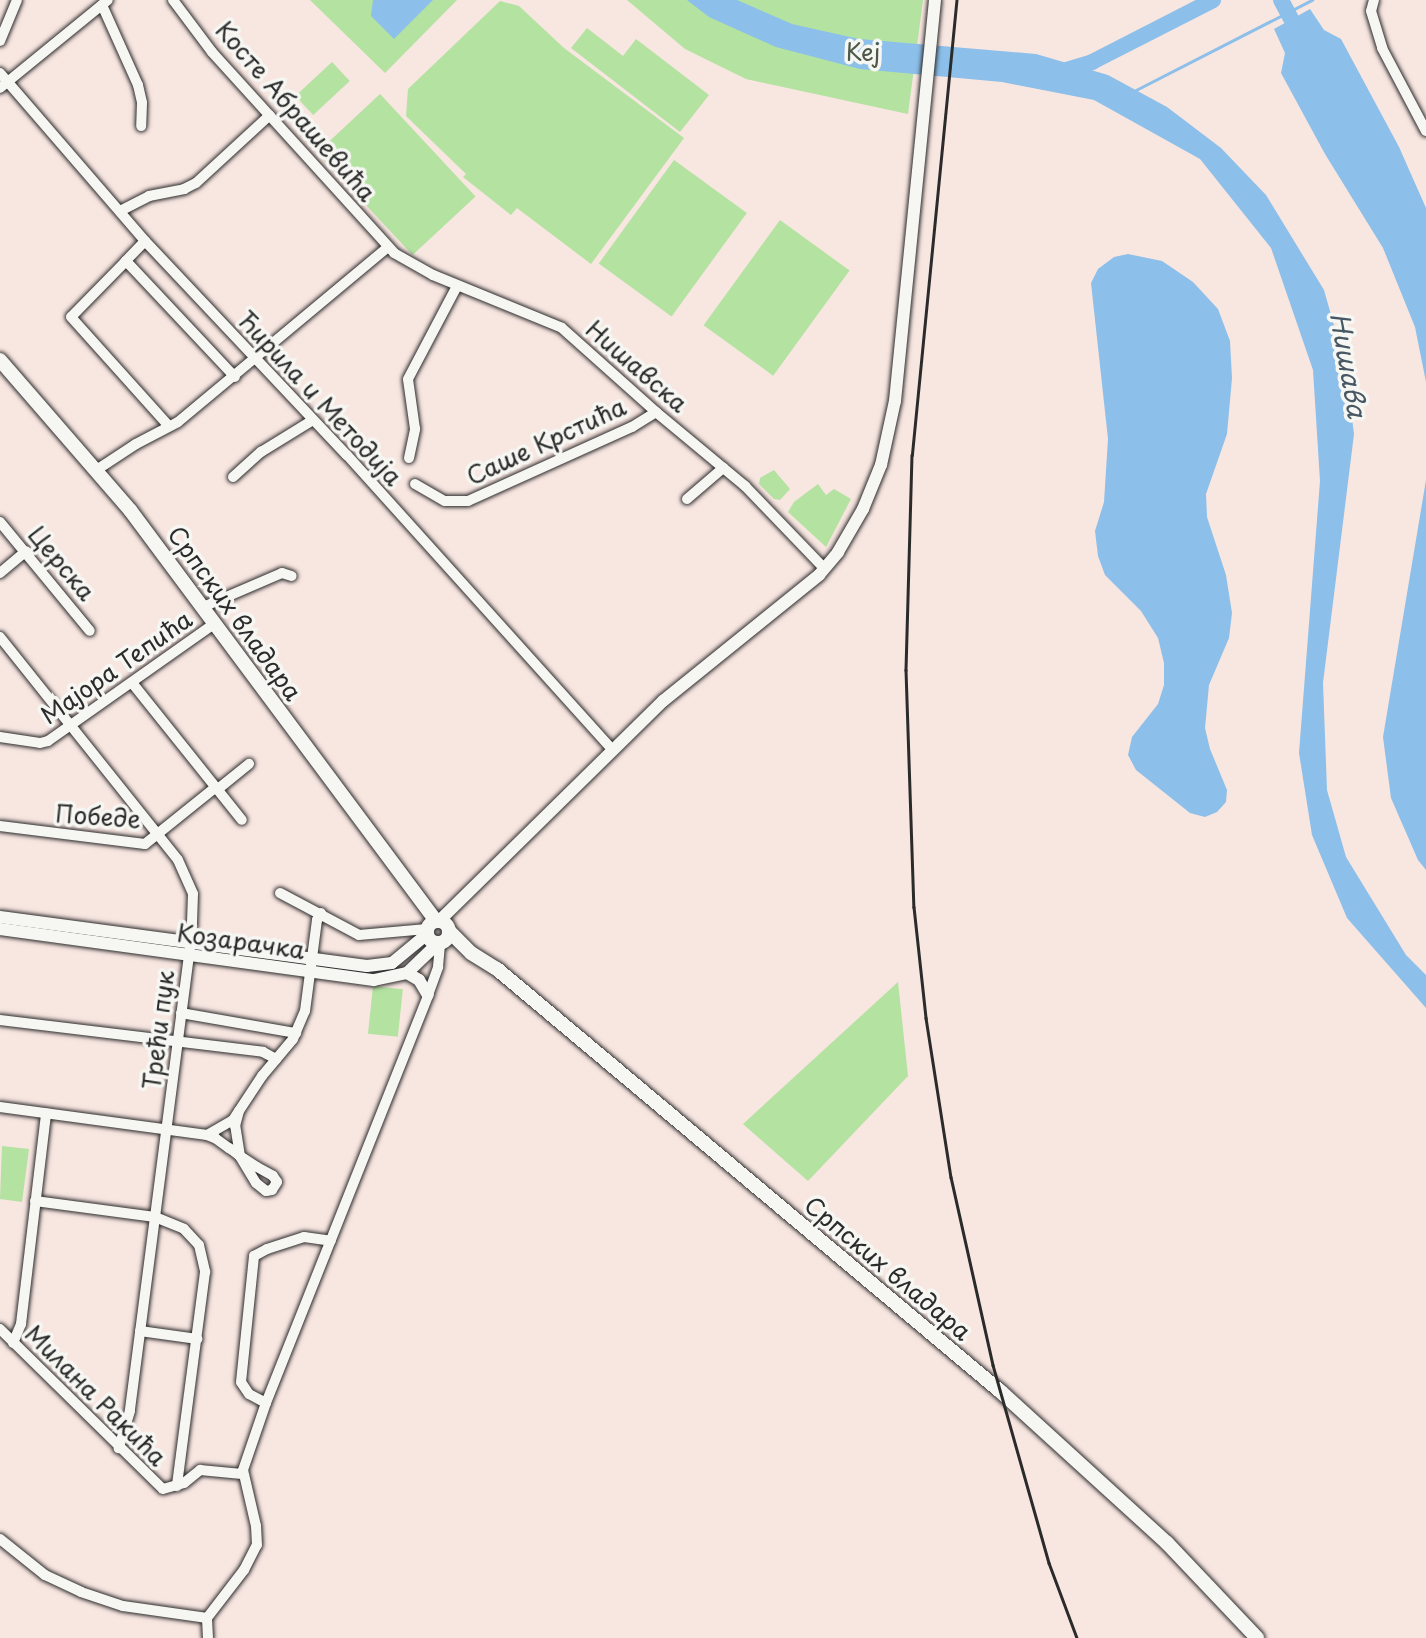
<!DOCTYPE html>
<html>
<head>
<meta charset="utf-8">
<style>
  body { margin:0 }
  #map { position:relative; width:1426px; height:1638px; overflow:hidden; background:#f8e6e1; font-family:"Playpen Sans",sans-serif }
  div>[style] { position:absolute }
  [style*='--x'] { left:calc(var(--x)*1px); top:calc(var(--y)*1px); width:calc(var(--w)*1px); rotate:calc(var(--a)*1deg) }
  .green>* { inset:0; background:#b3e2a1; transform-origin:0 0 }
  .water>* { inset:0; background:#8cbfe9 }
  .stream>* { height:2.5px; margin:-1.25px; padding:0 1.25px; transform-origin:1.25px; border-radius:1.25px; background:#8cbfe9 }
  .river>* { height:16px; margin:-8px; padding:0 8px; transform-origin:8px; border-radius:8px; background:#8cbfe9 }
  .roads { filter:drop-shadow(0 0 2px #2b2b2b) drop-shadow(0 0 2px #2b2b2b) }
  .minor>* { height:10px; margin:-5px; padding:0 5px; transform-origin:5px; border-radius:5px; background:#f6f6f2 }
  .tertiary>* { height:12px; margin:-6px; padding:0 6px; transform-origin:6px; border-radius:6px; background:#f6f6f2 }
  .secondary>* { height:14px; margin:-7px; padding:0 7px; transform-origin:7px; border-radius:7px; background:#f6f6f2 }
  .secondary>.ring { margin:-7px; padding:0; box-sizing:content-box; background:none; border:14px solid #f6f6f2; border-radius:50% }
  .rail>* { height:2.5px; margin:-1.25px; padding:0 1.25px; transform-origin:1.25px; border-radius:1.25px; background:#2b2b2b }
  span { translate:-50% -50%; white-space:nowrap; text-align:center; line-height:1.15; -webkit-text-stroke:7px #f6f6f2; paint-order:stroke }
  .park-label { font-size:24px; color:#4d5948 }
  .street-label { font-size:24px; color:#2b2b2b }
  .water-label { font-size:26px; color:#485764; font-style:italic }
</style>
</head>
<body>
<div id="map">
  <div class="green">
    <div style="clip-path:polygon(310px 0,457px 0,385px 73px)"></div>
    <div style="clip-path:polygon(627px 0,923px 0,908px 114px,746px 79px,685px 49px)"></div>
    <div style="clip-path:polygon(500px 1px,519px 6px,564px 48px,684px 138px,591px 264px,517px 208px,511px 215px,463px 177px,466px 174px,406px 116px,408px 89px)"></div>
    <div style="clip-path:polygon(587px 28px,623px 56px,636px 39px,709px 95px,680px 132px,571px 48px)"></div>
    <div style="left:332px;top:62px;width:26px;height:50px;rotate:47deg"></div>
    <div style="left:380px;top:94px;width:140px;height:86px;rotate:47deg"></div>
    <div style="left:674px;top:160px;width:90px;height:128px;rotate:36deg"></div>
    <div style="left:780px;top:220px;width:86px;height:130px;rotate:36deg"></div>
    <div style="clip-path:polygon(774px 470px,790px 489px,780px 500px,774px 499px,759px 484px,760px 478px)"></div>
    <div style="clip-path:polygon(818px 484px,826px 495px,834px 489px,851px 499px,826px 547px,788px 512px,794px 502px)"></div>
    <div style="clip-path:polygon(898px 982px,908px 1076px,808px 1181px,743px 1124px)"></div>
    <div style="left:373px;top:986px;width:30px;height:48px;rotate:6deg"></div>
    <div style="clip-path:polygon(2px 1146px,29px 1149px,22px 1202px,0 1199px)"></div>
  </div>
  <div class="water">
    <div style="clip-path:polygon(373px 0,433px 0,394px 39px,371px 16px)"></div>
    <div style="clip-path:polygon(687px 0,737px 0,792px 24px,859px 39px,1036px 54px,1108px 75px,1167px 107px,1221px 148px,1266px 195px,1324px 290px,1345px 364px,1354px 434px,1323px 683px,1327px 790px,1346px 857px,1406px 955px,1426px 975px,1426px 1008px,1347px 918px,1312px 835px,1299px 753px,1320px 481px,1313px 370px,1271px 248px,1200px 159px,1094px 100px,1002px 82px,860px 69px,776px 47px,709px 17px)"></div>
    <div style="clip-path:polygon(1310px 9px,1324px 30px,1341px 39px,1399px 147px,1426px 208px,1426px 382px,1415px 327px,1383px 248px,1325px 154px,1281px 73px,1285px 53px,1274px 29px)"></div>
    <div style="clip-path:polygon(1128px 254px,1162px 261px,1193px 282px,1218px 309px,1230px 341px,1232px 378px,1227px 434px,1206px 494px,1207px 517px,1226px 575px,1232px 613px,1229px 638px,1209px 685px,1205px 728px,1210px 749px,1227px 790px,1226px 802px,1217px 812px,1205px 817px,1190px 813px,1136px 770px,1128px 755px,1132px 737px,1158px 704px,1164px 685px,1164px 663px,1158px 638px,1141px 611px,1105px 575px,1098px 556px,1095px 531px,1104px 502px,1108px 439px,1091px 283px,1098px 269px,1114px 257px)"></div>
    <div style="clip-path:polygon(1426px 480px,1426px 870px,1418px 860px,1391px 798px,1383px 737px)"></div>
  </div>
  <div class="stream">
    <div style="--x:1134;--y:91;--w:200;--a:-27.1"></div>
  </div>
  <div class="river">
    <div style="--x:1281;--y:0;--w:21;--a:62"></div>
    <div style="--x:1060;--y:72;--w:34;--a:-17"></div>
    <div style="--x:1092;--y:62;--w:136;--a:-27.1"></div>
  </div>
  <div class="roads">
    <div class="minor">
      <div style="--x:173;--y:0;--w:65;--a:53.1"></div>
      <div style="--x:212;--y:52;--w:271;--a:47.8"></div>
      <div style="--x:394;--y:253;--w:45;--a:29.4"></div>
      <div style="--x:433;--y:275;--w:139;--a:22.3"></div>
      <div style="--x:562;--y:328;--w:126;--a:41.8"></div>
      <div style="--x:656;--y:412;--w:116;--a:39.7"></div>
      <div style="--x:745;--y:486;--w:114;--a:46.1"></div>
      <div style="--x:1374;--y:0;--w:11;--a:105"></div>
      <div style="--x:1371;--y:11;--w:39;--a:73"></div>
      <div style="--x:1382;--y:48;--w:94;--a:62.1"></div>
      <div style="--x:102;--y:5;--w:88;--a:65.8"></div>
      <div style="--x:138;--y:85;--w:18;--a:77"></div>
      <div style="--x:142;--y:103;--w:23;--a:92"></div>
      <div style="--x:0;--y:41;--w:44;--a:-67.5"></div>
      <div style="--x:0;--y:73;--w:222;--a:49.2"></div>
      <div style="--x:145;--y:241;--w:294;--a:46.7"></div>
      <div style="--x:347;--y:455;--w:397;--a:48"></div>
      <div style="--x:0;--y:88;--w:139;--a:-39.2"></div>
      <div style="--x:120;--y:211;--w:33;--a:-27"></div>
      <div style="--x:149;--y:196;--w:36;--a:-11"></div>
      <div style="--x:184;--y:189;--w:13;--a:-27"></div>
      <div style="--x:196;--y:183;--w:100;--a:-42.6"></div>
      <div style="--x:145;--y:241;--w:28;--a:134"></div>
      <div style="--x:126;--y:261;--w:159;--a:46.8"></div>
      <div style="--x:126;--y:261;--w:78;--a:134.5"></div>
      <div style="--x:71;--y:317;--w:145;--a:48.1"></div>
      <div style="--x:409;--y:458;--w:30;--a:-78"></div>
      <div style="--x:415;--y:429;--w:50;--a:-98"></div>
      <div style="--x:408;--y:379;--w:105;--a:-62.2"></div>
      <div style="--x:98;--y:469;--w:45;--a:-33.3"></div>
      <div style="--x:136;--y:444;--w:47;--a:-27.6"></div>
      <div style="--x:178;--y:422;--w:273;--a:-39.8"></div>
      <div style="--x:233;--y:477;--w:38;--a:-42"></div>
      <div style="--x:261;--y:452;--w:61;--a:-31.6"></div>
      <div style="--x:415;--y:484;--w:34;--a:30"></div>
      <div style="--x:445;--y:501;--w:23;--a:0"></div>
      <div style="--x:468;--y:501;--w:180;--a:-24.3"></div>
      <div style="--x:632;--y:427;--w:28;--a:-32"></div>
      <div style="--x:687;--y:499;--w:48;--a:-40.7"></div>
      <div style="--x:0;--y:522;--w:141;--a:50.5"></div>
      <div style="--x:0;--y:573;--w:34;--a:-40"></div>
      <div style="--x:203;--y:607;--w:86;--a:-23.3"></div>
      <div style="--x:282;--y:573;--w:10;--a:17"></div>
      <div style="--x:0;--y:637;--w:285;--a:51.4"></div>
      <div style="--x:178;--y:860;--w:37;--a:66"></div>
      <div style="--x:193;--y:894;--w:38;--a:92"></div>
      <div style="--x:192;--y:932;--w:483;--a:97.4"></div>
      <div style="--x:130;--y:1411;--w:39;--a:107"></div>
      <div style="--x:133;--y:684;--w:174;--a:51.3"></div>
      <div style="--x:0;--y:737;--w:40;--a:8.5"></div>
      <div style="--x:40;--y:743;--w:8;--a:-14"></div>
      <div style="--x:48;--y:741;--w:204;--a:-35.2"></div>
      <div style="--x:218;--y:789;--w:40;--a:-39"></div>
      <div style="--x:0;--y:826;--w:146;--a:7.1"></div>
      <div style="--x:145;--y:844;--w:91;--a:-38.8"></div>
      <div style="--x:280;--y:893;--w:89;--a:28"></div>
      <div style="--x:359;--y:935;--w:68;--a:-5"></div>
      <div style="--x:181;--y:1013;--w:117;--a:9.9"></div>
      <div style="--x:0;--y:1020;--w:265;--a:6.9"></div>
      <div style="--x:263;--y:1052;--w:15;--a:28"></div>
      <div style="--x:0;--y:1107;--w:209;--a:7.7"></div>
      <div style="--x:207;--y:1135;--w:9;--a:21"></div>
      <div style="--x:215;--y:1138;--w:17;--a:36"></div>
      <div style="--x:229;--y:1148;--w:7;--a:34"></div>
      <div style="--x:235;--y:1152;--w:6;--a:39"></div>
      <div style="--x:240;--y:1156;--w:20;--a:33"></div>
      <div style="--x:257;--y:1167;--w:18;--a:29"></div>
      <div style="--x:273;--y:1176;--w:7;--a:56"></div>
      <div style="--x:277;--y:1182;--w:9;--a:122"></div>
      <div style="--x:272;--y:1190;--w:6;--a:171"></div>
      <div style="--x:266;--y:1191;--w:13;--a:-141"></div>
      <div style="--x:256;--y:1183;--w:31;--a:-121"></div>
      <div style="--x:240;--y:1156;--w:30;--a:-99"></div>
      <div style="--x:235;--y:1126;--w:16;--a:-75"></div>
      <div style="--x:207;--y:1135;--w:30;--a:-30"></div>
      <div style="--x:233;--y:1120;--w:53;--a:-56.6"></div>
      <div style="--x:262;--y:1076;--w:48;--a:-50"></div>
      <div style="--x:293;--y:1039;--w:30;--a:-67"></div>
      <div style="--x:305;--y:1011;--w:92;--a:-82.5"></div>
      <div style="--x:317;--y:920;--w:8;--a:-60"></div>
      <div style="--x:35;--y:1201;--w:121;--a:7.6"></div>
      <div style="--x:155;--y:1217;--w:31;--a:22"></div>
      <div style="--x:184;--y:1229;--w:22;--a:47"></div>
      <div style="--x:199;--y:1245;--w:28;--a:77"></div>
      <div style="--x:205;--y:1272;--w:216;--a:97.5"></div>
      <div style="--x:0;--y:1329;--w:228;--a:44.5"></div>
      <div style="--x:163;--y:1489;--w:22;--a:-16"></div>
      <div style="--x:184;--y:1483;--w:21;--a:-39"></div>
      <div style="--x:200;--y:1470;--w:42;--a:5.4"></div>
      <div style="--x:140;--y:1331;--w:58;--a:8"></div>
      <div style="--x:13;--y:1343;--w:21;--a:-67"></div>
      <div style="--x:21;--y:1324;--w:212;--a:-83.2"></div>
      <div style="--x:266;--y:1403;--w:19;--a:-152"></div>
      <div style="--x:249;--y:1394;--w:14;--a:-124"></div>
      <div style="--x:241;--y:1382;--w:127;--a:-84.1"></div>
      <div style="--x:254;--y:1256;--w:15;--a:-28"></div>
      <div style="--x:267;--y:1249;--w:39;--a:-18"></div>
      <div style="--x:304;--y:1237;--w:27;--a:8"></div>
      <div style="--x:0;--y:1539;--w:58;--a:38.7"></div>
      <div style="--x:45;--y:1575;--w:40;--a:25"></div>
      <div style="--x:81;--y:1592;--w:44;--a:18.4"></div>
      <div style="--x:123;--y:1606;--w:85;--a:8.1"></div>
      <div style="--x:208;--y:1638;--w:20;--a:-93"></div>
      <div style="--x:207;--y:1618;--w:61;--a:-52.4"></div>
      <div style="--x:244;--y:1570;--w:28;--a:-63"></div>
      <div style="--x:257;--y:1545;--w:19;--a:-93"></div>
      <div style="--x:256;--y:1526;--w:57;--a:-103.1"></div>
      <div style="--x:243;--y:1470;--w:71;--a:-71.1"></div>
      <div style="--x:266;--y:1403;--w:439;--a:-68.3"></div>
      <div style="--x:428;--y:995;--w:30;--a:-70"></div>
      <div style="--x:438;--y:967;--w:23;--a:-85"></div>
    </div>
    <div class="tertiary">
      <div style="--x:0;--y:917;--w:370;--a:7.6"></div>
      <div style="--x:367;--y:966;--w:25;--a:-7"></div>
      <div style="--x:392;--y:963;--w:45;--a:-39.6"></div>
      <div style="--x:439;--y:921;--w:314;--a:-44.5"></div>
      <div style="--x:663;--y:701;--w:201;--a:-38.9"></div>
      <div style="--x:819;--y:575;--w:30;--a:-50"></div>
      <div style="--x:838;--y:552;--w:50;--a:-59.8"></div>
      <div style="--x:863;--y:509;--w:48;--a:-67.8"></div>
      <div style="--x:881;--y:465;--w:66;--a:-77.7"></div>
      <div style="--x:895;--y:401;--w:403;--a:-84.3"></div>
      <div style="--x:0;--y:929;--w:377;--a:7.8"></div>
      <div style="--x:374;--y:980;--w:34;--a:-12"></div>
      <div style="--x:407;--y:973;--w:42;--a:-44"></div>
      <div style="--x:407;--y:973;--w:14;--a:30"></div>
      <div style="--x:419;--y:980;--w:17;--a:59"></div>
    </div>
    <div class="secondary">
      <div style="--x:0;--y:360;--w:198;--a:49.1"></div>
      <div style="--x:130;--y:510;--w:512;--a:53.33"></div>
      <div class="ring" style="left:427px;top:921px;width:8px;height:8px"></div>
      <div style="--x:449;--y:931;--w:31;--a:45"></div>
      <div style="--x:471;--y:953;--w:31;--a:32"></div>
      <div style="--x:497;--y:969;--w:657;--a:40"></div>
      <div style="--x:1000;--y:1391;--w:226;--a:42.3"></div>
      <div style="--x:1167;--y:1543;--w:131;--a:46.5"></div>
    </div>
  </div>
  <div class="rail">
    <div style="--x:957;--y:0;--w:457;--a:95.6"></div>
    <div style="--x:912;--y:455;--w:215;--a:91.6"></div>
    <div style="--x:906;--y:670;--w:237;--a:88.1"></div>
    <div style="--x:914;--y:907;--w:112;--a:83.8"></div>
    <div style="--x:926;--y:1018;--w:161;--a:81.1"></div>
    <div style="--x:951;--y:1177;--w:193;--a:77.4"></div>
    <div style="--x:993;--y:1365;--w:206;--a:74.2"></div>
    <div style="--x:1049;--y:1563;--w:80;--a:69.5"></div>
  </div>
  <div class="park-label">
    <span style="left:863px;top:52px">Кеј</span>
  </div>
  <div class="street-label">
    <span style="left:296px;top:111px;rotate:49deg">Косте Абрашевића</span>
    <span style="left:637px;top:366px;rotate:41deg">Нишавска</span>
    <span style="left:320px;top:398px;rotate:47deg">Ћирила и Методија</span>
    <span style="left:546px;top:441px;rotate:-25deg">Саше Крстића</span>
    <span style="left:62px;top:563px;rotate:50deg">Церска</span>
    <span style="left:235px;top:613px;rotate:54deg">Српских владара</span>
    <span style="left:116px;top:667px;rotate:-35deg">Мајора Тепића</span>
    <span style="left:98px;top:816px;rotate:4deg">Победе</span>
    <span style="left:241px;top:941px;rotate:8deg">Козарачка</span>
    <span style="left:158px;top:1030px;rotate:-83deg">Трећи пук</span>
    <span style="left:888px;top:1268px;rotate:40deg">Српских владара</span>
    <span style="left:96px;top:1395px;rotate:45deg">Милана Ракића</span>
  </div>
  <div class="water-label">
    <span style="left:1349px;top:365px;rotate:80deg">Нишава</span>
  </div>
</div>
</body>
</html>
